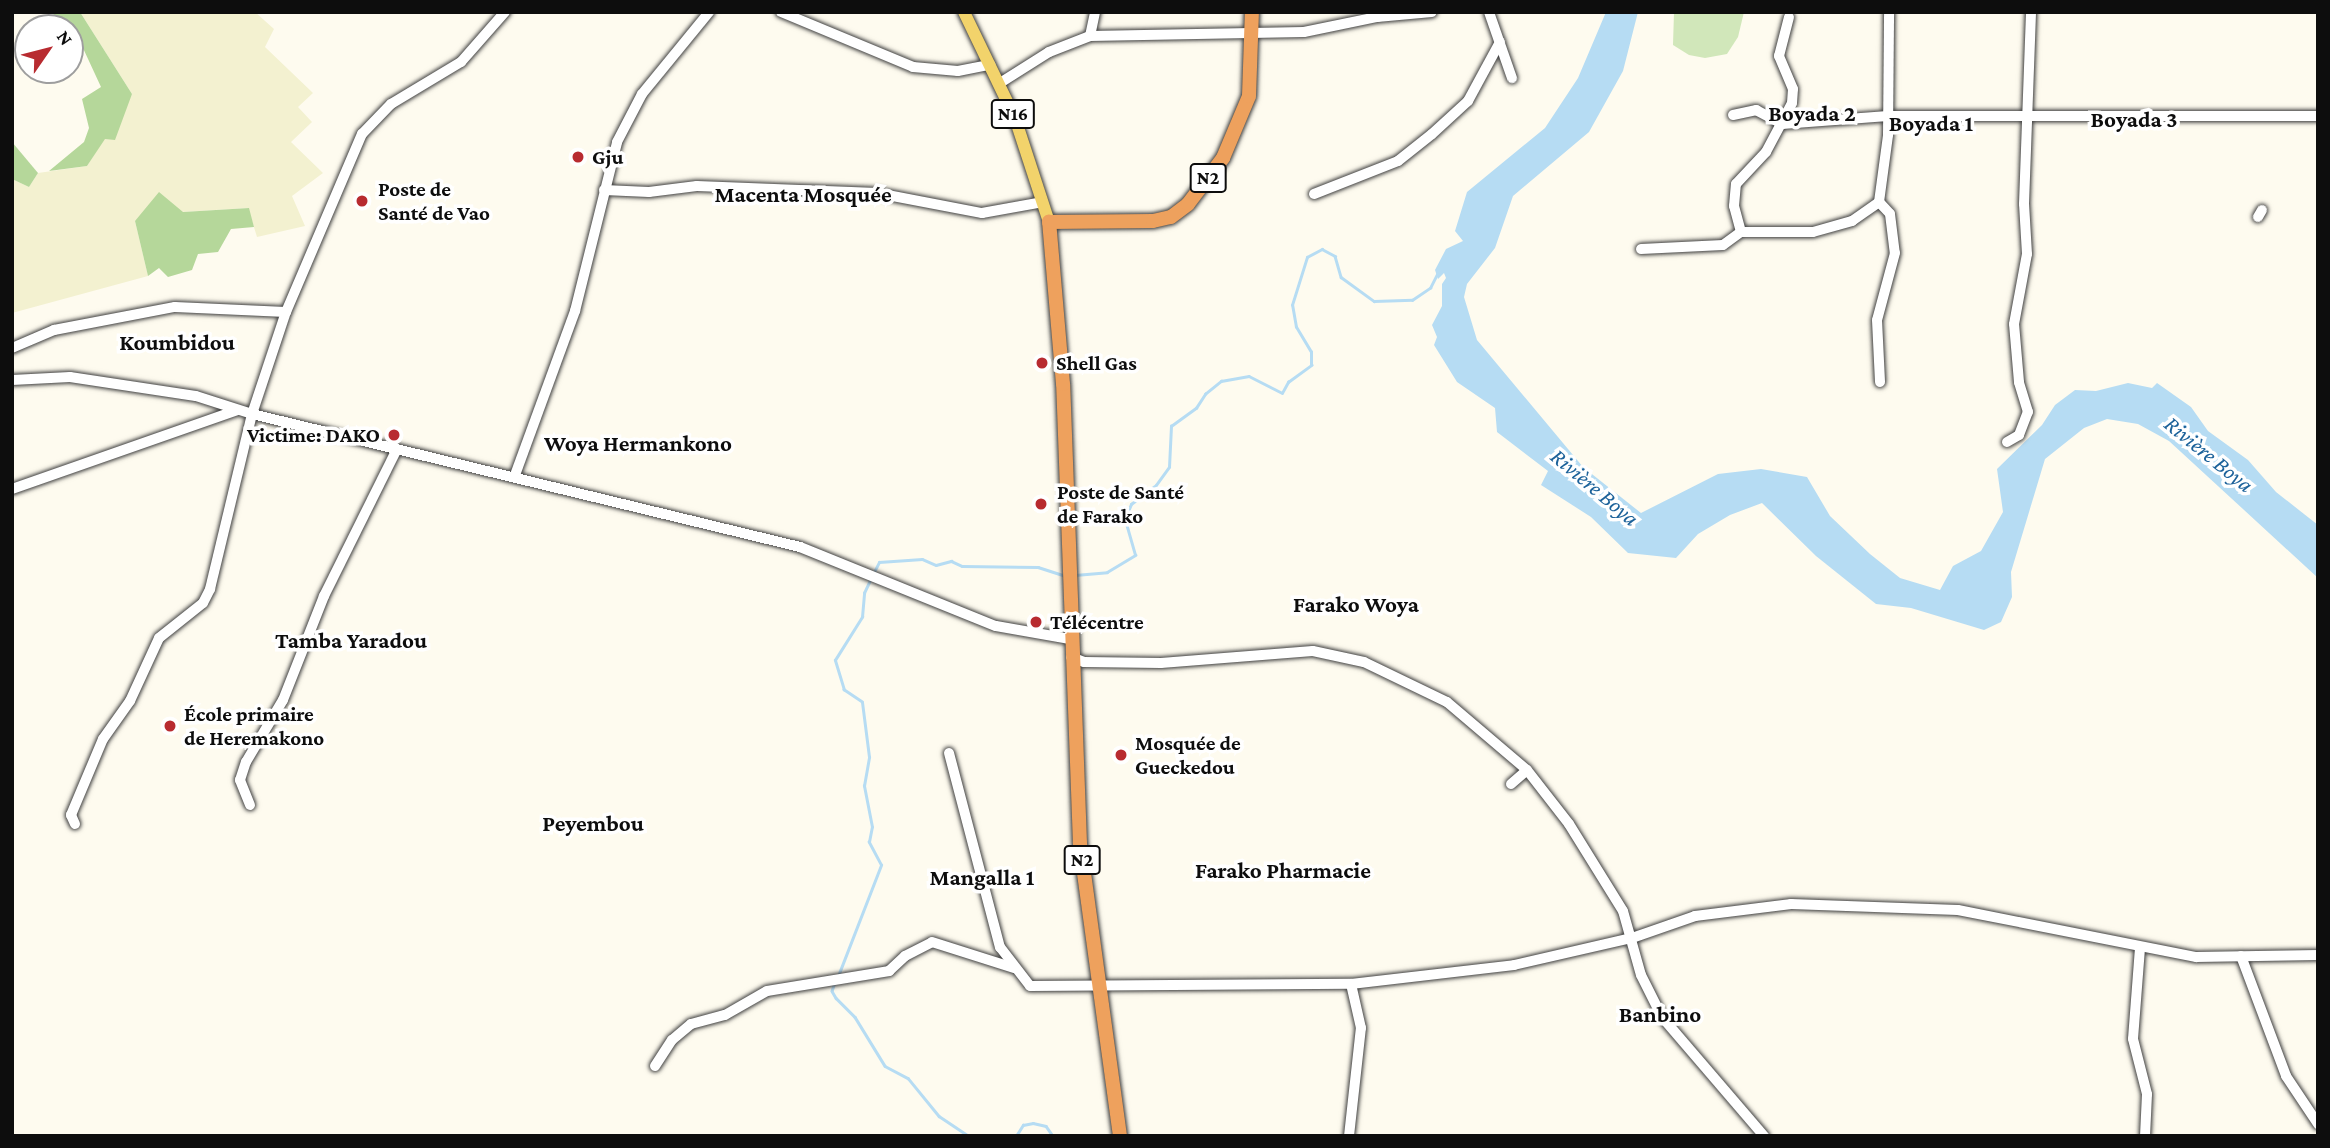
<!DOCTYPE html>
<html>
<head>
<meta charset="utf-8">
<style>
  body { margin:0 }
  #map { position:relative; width:2330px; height:1148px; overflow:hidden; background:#fefbef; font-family:"Crimson Pro",serif }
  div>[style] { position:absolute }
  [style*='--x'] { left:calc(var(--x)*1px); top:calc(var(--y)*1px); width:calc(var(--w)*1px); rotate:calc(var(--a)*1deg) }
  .farmland>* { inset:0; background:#f3f1d0 }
  .green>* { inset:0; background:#d1e7ba }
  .forest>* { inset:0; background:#b5d79a }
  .water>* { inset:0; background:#b6dcf3 }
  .stream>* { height:2.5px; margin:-1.25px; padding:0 1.25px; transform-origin:1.25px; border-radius:1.25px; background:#b6dcf3 }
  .roads { filter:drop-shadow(0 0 2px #404040) drop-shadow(0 0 2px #404040) }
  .minor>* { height:10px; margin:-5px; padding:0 5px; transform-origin:5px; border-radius:5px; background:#fff }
  .major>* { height:12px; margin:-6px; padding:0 6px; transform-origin:6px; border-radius:6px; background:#f2d36b }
  .highway>* { height:14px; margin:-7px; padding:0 7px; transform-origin:7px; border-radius:7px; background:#eea15d }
  .dots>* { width:19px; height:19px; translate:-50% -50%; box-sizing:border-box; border:4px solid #fff; border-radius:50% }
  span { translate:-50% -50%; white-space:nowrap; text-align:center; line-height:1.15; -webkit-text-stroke:7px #fff; paint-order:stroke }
  .shield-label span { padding:2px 5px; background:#fff; border:2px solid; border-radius:5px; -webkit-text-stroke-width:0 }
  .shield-label { font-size:19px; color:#0d0d0d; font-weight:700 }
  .poi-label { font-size:21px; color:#0d0d0d; font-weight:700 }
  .left { translate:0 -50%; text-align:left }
  .right { translate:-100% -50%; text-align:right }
  .neighbourhood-label { font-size:23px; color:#0d0d0d; font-weight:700 }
  .water-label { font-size:23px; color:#1c629a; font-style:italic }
  .frame { position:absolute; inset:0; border:14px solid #0d0d0d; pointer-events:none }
  .north { position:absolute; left:14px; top:14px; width:70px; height:70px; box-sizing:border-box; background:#fff; border:2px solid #9e9e9e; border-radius:50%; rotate:55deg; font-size:19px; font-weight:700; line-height:28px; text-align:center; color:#0d0d0d }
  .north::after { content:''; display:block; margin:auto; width:24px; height:32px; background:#b82b30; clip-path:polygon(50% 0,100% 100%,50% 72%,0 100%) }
</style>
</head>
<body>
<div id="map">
  <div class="farmland">
    <div style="clip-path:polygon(80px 12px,255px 12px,274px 29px,265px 47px,313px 93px,298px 107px,312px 122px,291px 142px,323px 173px,292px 196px,305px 226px,257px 237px,248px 208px,182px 212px,135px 221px,148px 276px,12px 313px,12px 179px,29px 187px,38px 173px,87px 166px,132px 94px)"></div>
  </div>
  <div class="green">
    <div style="clip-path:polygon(1674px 12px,1744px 12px,1738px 37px,1727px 54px,1705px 58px,1689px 55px,1673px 45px)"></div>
  </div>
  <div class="forest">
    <div style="clip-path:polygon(52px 12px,80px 12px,132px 94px,115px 140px,105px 139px,87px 166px,49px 171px,84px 142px,89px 128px,82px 99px,101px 87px,76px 33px,70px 35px,70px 28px,62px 28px)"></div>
    <div style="clip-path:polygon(12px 142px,38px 173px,29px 187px,12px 179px)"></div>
    <div style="clip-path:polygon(159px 192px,183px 212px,249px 208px,254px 227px,231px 229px,218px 252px,198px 254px,192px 270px,168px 277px,159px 268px,148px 276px,135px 221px)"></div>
  </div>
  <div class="water">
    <div style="clip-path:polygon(1606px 12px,1638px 12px,1623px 71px,1589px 132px,1513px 196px,1495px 248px,1467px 284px,1464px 297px,1477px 340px,1583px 467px,1641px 513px,1718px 474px,1761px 469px,1807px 477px,1830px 516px,1870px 554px,1900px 578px,1940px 590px,1953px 566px,1981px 551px,2003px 512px,1997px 469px,2042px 425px,2055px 405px,2075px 390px,2096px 391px,2128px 383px,2152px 388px,2157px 383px,2191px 407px,2208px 431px,2248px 460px,2276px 492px,2318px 525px,2318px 578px,2169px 441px,2138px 424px,2107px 419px,2084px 428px,2045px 459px,2011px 572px,2012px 597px,2001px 622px,1984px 630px,1911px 608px,1876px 604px,1816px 556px,1762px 503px,1730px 515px,1698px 534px,1676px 558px,1628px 553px,1591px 517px,1541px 485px,1548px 471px,1497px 432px,1495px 408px,1457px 382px,1434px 345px,1437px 337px,1432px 325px,1442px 306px,1442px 284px,1446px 278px,1444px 273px,1438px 279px,1435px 270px,1446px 249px,1463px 241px,1455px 231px,1467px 192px,1545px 128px,1578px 78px)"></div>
  </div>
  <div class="stream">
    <div style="--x:874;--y:572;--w:11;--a:-63"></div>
    <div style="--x:879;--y:562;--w:43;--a:-4"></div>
    <div style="--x:922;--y:559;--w:15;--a:23"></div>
    <div style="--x:936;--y:565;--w:16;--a:-15"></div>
    <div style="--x:951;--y:561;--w:12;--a:24"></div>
    <div style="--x:962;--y:566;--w:76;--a:0.8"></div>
    <div style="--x:1038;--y:567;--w:28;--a:18"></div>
    <div style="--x:1075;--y:575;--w:32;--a:-5"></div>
    <div style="--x:1107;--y:572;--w:33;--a:-31"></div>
    <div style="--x:1135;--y:555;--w:37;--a:-106"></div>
    <div style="--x:1125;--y:519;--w:16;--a:-68"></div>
    <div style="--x:1131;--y:504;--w:31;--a:-37"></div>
    <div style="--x:1156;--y:485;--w:22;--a:-54"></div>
    <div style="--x:1169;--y:467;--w:41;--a:-87.2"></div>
    <div style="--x:1171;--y:426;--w:31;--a:-36"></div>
    <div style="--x:1196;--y:408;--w:17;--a:-57"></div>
    <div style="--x:1205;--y:394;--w:21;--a:-39"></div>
    <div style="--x:1221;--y:381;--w:28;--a:-10"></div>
    <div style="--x:1249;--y:376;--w:37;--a:27"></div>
    <div style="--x:1282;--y:393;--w:13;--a:-61"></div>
    <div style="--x:1288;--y:382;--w:29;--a:-36"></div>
    <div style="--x:1311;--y:365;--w:13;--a:-90"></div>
    <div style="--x:1311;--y:352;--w:29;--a:-121"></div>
    <div style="--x:1296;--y:327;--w:22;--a:-100"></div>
    <div style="--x:1292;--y:305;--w:50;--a:-72.6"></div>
    <div style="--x:1307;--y:257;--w:17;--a:-28"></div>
    <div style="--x:1322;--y:249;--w:15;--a:28"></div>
    <div style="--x:1335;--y:256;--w:22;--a:74"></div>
    <div style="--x:1341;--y:277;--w:41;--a:36"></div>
    <div style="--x:1374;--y:301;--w:38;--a:-2"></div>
    <div style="--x:1412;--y:300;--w:22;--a:-34"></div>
    <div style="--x:1430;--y:288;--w:16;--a:-63"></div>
    <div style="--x:838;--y:976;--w:119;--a:-68.8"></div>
    <div style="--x:881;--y:865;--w:26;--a:-118"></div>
    <div style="--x:869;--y:842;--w:15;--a:-79"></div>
    <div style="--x:872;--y:827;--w:42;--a:-101"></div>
    <div style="--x:864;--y:786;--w:29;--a:-80"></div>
    <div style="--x:869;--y:757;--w:55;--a:-97.3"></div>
    <div style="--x:862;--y:702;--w:22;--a:-146"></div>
    <div style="--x:844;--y:690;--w:31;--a:-107"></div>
    <div style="--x:835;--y:660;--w:51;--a:-57.9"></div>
    <div style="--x:862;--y:617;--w:24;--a:-85"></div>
    <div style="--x:864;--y:593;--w:17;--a:-65"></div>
    <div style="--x:835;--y:982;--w:9;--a:108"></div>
    <div style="--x:832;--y:991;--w:8;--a:60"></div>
    <div style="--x:836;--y:998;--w:27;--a:45"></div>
    <div style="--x:855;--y:1017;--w:57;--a:58.5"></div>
    <div style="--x:885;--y:1066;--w:26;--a:28"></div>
    <div style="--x:908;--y:1078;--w:49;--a:50.8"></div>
    <div style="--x:939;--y:1116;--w:36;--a:34"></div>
    <div style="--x:1016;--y:1136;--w:13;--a:-58"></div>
    <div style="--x:1023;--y:1125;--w:10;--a:-11"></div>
    <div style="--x:1033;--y:1123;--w:13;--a:13"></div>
    <div style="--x:1046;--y:1126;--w:12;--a:55"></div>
  </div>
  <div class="roads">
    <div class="minor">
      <div style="--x:781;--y:12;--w:143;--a:22.6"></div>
      <div style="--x:913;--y:67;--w:45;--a:5.1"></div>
      <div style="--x:958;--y:71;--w:33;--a:-11"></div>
      <div style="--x:1489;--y:12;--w:70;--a:70.8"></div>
      <div style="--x:1090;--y:36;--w:25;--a:-78"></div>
      <div style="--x:1000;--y:83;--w:58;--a:-32.3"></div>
      <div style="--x:1049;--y:52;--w:44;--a:-21.3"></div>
      <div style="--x:1090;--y:36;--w:214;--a:-1.1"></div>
      <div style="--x:1304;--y:32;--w:75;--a:-11.6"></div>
      <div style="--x:1377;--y:17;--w:55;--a:-5.2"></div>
      <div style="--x:1733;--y:115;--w:24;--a:-12"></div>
      <div style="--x:1756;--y:110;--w:30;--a:28"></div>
      <div style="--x:1782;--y:124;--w:106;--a:-4.3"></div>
      <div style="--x:1888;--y:116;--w:430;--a:0"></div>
      <div style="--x:604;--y:190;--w:45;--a:2.5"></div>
      <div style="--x:649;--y:192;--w:48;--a:-7.1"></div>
      <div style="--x:697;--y:186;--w:180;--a:2.2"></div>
      <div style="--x:877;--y:193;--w:107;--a:10.8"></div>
      <div style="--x:982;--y:213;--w:62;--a:-10.2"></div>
      <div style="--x:1314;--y:194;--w:90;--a:-21.4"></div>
      <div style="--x:1398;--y:161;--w:43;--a:-38.5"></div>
      <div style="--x:1432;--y:134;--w:49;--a:-42.5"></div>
      <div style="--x:1468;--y:101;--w:67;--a:-61.5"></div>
      <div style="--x:1879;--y:202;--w:16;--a:47"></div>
      <div style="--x:1890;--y:214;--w:39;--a:83"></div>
      <div style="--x:1895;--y:253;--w:69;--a:105"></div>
      <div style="--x:1877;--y:320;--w:62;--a:87.2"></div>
      <div style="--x:2258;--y:217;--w:8;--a:-60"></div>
      <div style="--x:1741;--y:232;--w:72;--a:0"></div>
      <div style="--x:1813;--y:232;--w:41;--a:-15.8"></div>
      <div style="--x:1852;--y:221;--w:33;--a:-35"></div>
      <div style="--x:1879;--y:202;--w:68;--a:-82.3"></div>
      <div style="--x:1888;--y:135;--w:123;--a:-89.5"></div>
      <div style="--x:1641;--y:249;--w:82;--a:-2.8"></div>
      <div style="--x:1723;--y:245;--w:22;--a:-36"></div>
      <div style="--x:1741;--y:232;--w:27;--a:-105"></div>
      <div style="--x:1734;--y:206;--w:22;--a:-85"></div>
      <div style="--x:1736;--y:184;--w:44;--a:-46.8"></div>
      <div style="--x:1766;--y:152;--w:55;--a:-62"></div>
      <div style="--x:1792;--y:103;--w:14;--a:-86"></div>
      <div style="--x:1793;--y:89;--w:36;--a:-113"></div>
      <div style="--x:1779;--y:56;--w:40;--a:-75.6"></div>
      <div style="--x:12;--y:348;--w:46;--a:-23.2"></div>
      <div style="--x:54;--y:330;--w:123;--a:-10.8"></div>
      <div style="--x:175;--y:307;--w:111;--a:2.6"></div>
      <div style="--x:12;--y:380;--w:58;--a:-3"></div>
      <div style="--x:70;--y:377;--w:127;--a:8.6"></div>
      <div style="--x:196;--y:396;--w:59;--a:17.8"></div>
      <div style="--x:252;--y:414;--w:564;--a:13.64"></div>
      <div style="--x:800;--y:547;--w:211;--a:22"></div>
      <div style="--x:996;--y:626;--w:75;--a:10"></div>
      <div style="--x:2007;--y:442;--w:14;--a:-30"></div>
      <div style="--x:2019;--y:435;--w:25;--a:-69"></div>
      <div style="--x:2028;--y:412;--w:31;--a:-107"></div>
      <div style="--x:2019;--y:382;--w:58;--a:-94.9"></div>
      <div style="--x:2014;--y:324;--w:71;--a:-79.5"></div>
      <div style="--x:2027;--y:254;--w:50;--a:-93.4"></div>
      <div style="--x:2024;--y:204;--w:192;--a:-87.9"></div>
      <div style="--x:515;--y:475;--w:175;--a:-69.9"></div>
      <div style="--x:575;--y:311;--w:174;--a:-76"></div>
      <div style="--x:617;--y:142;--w:54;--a:-62.5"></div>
      <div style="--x:642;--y:94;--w:106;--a:-50.7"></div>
      <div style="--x:12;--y:489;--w:239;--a:-19.3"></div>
      <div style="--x:1071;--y:657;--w:14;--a:21"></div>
      <div style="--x:1084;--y:662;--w:77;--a:0.7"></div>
      <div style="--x:1161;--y:663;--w:152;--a:-4.5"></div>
      <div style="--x:1313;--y:651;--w:52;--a:12.2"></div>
      <div style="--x:1364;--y:662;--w:92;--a:25.7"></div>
      <div style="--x:1447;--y:702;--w:105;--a:40.4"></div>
      <div style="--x:1527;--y:770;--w:68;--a:52.1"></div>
      <div style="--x:1569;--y:824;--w:102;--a:58.2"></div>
      <div style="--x:1623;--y:911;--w:66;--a:74.3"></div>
      <div style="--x:1641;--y:975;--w:47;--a:63.4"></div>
      <div style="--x:1662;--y:1017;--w:157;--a:49.4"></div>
      <div style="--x:949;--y:753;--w:201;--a:75.3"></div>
      <div style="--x:1000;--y:947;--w:49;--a:52.4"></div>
      <div style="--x:1030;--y:986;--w:321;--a:-0.4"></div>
      <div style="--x:1351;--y:984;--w:164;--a:-6.6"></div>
      <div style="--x:1514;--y:965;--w:121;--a:-12.9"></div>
      <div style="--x:1632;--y:938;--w:67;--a:-19.2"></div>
      <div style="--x:1695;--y:916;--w:97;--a:-7.1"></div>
      <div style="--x:1791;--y:904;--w:167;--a:2.1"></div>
      <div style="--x:1958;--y:910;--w:243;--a:11.2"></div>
      <div style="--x:2196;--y:957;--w:122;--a:-0.9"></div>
      <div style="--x:1511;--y:784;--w:21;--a:-41"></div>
      <div style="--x:250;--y:805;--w:27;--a:-112"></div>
      <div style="--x:240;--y:780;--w:19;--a:-72"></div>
      <div style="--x:246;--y:762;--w:72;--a:-59.2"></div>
      <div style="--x:283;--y:700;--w:112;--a:-68.5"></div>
      <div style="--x:324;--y:596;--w:164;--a:-63.6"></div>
      <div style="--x:75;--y:824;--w:10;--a:-114"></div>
      <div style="--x:71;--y:815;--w:82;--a:-67.2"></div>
      <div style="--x:103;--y:739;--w:47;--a:-54.6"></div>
      <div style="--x:130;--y:701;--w:69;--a:-65.3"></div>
      <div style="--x:159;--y:638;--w:56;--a:-38.5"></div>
      <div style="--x:203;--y:603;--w:16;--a:-63"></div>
      <div style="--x:210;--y:589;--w:180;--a:-76.5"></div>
      <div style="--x:252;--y:414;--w:108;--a:-71.6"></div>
      <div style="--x:286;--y:312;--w:194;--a:-66.9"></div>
      <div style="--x:362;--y:134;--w:42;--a:-46"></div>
      <div style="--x:391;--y:104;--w:82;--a:-31"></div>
      <div style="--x:461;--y:62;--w:67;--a:-48.7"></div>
      <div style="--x:2140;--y:948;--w:91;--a:94.4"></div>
      <div style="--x:2133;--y:1039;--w:57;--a:75.7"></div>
      <div style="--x:2147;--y:1094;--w:42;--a:92.7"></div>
      <div style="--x:2241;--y:956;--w:128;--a:69.4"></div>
      <div style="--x:2286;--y:1076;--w:58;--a:56.3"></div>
      <div style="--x:655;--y:1066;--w:31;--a:-57"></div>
      <div style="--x:672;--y:1040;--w:25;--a:-40"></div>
      <div style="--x:691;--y:1024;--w:35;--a:-15"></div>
      <div style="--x:725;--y:1015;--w:48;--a:-29.7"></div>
      <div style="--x:767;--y:991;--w:124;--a:-9.3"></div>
      <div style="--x:889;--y:971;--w:22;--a:-43"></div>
      <div style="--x:905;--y:956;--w:30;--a:-27"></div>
      <div style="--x:932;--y:942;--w:86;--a:17.6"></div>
      <div style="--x:1349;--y:1136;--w:109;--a:-83.7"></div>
      <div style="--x:1361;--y:1028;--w:45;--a:-102.8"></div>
    </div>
    <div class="major">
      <div style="--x:964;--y:12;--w:118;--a:64.3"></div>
      <div style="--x:1015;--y:118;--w:109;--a:71.9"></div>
    </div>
    <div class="highway">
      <div style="--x:1120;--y:1136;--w:295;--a:-97.8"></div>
      <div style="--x:1080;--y:844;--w:460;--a:-92.1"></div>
      <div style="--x:1063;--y:384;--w:163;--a:-94.9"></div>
      <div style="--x:1049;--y:222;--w:104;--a:-0.6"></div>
      <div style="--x:1153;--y:221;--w:18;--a:-13"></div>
      <div style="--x:1171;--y:217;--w:21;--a:-37"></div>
      <div style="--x:1188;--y:204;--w:58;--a:-52.7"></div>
      <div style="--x:1223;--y:158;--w:67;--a:-67.2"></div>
      <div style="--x:1249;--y:96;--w:84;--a:-88"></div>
    </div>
  </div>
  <div class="dots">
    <div style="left:578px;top:157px;background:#b82b30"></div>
    <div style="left:362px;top:201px;background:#b82b30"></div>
    <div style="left:1042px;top:363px;background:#b82b30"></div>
    <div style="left:394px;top:435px;background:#b82b30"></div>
    <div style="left:1041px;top:504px;background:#b82b30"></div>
    <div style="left:1036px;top:622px;background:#b82b30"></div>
    <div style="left:170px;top:726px;background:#b82b30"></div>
    <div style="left:1121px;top:755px;background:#b82b30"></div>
  </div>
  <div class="shield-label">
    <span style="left:1013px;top:114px">N16</span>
    <span style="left:1208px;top:178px">N2</span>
    <span style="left:1082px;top:860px">N2</span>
  </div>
  <div class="poi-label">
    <span class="left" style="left:592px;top:157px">Gju</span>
    <span class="left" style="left:378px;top:201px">Poste de<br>Santé de Vao</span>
    <span class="left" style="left:1056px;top:363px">Shell Gas</span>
    <span class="right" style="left:380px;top:435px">Victime: DAKO</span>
    <span class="left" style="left:1057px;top:504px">Poste de Santé<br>de Farako</span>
    <span class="left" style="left:1050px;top:622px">Télécentre</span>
    <span class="left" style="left:184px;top:726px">École primaire<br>de Heremakono</span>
    <span class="left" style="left:1135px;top:755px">Mosquée de<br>Gueckedou</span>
  </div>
  <div class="neighbourhood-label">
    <span style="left:1812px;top:113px">Boyada 2</span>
    <span style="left:2134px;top:119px">Boyada 3</span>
    <span style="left:1931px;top:123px">Boyada 1</span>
    <span style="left:803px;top:194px">Macenta Mosquée</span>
    <span style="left:177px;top:342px">Koumbidou</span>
    <span style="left:638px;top:443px">Woya Hermankono</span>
    <span style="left:1356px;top:604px">Farako Woya</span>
    <span style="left:351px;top:640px">Tamba Yaradou</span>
    <span style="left:593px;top:823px">Peyembou</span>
    <span style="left:1283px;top:870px">Farako Pharmacie</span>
    <span style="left:982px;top:877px">Mangalla 1</span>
    <span style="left:1660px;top:1014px">Banbino</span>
  </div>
  <div class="water-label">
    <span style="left:2209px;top:454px;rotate:39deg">Rivière Boya</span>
    <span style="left:1595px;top:487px;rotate:40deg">Rivière Boya</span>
  </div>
  <div class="frame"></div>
  <div class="north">N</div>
</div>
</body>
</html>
